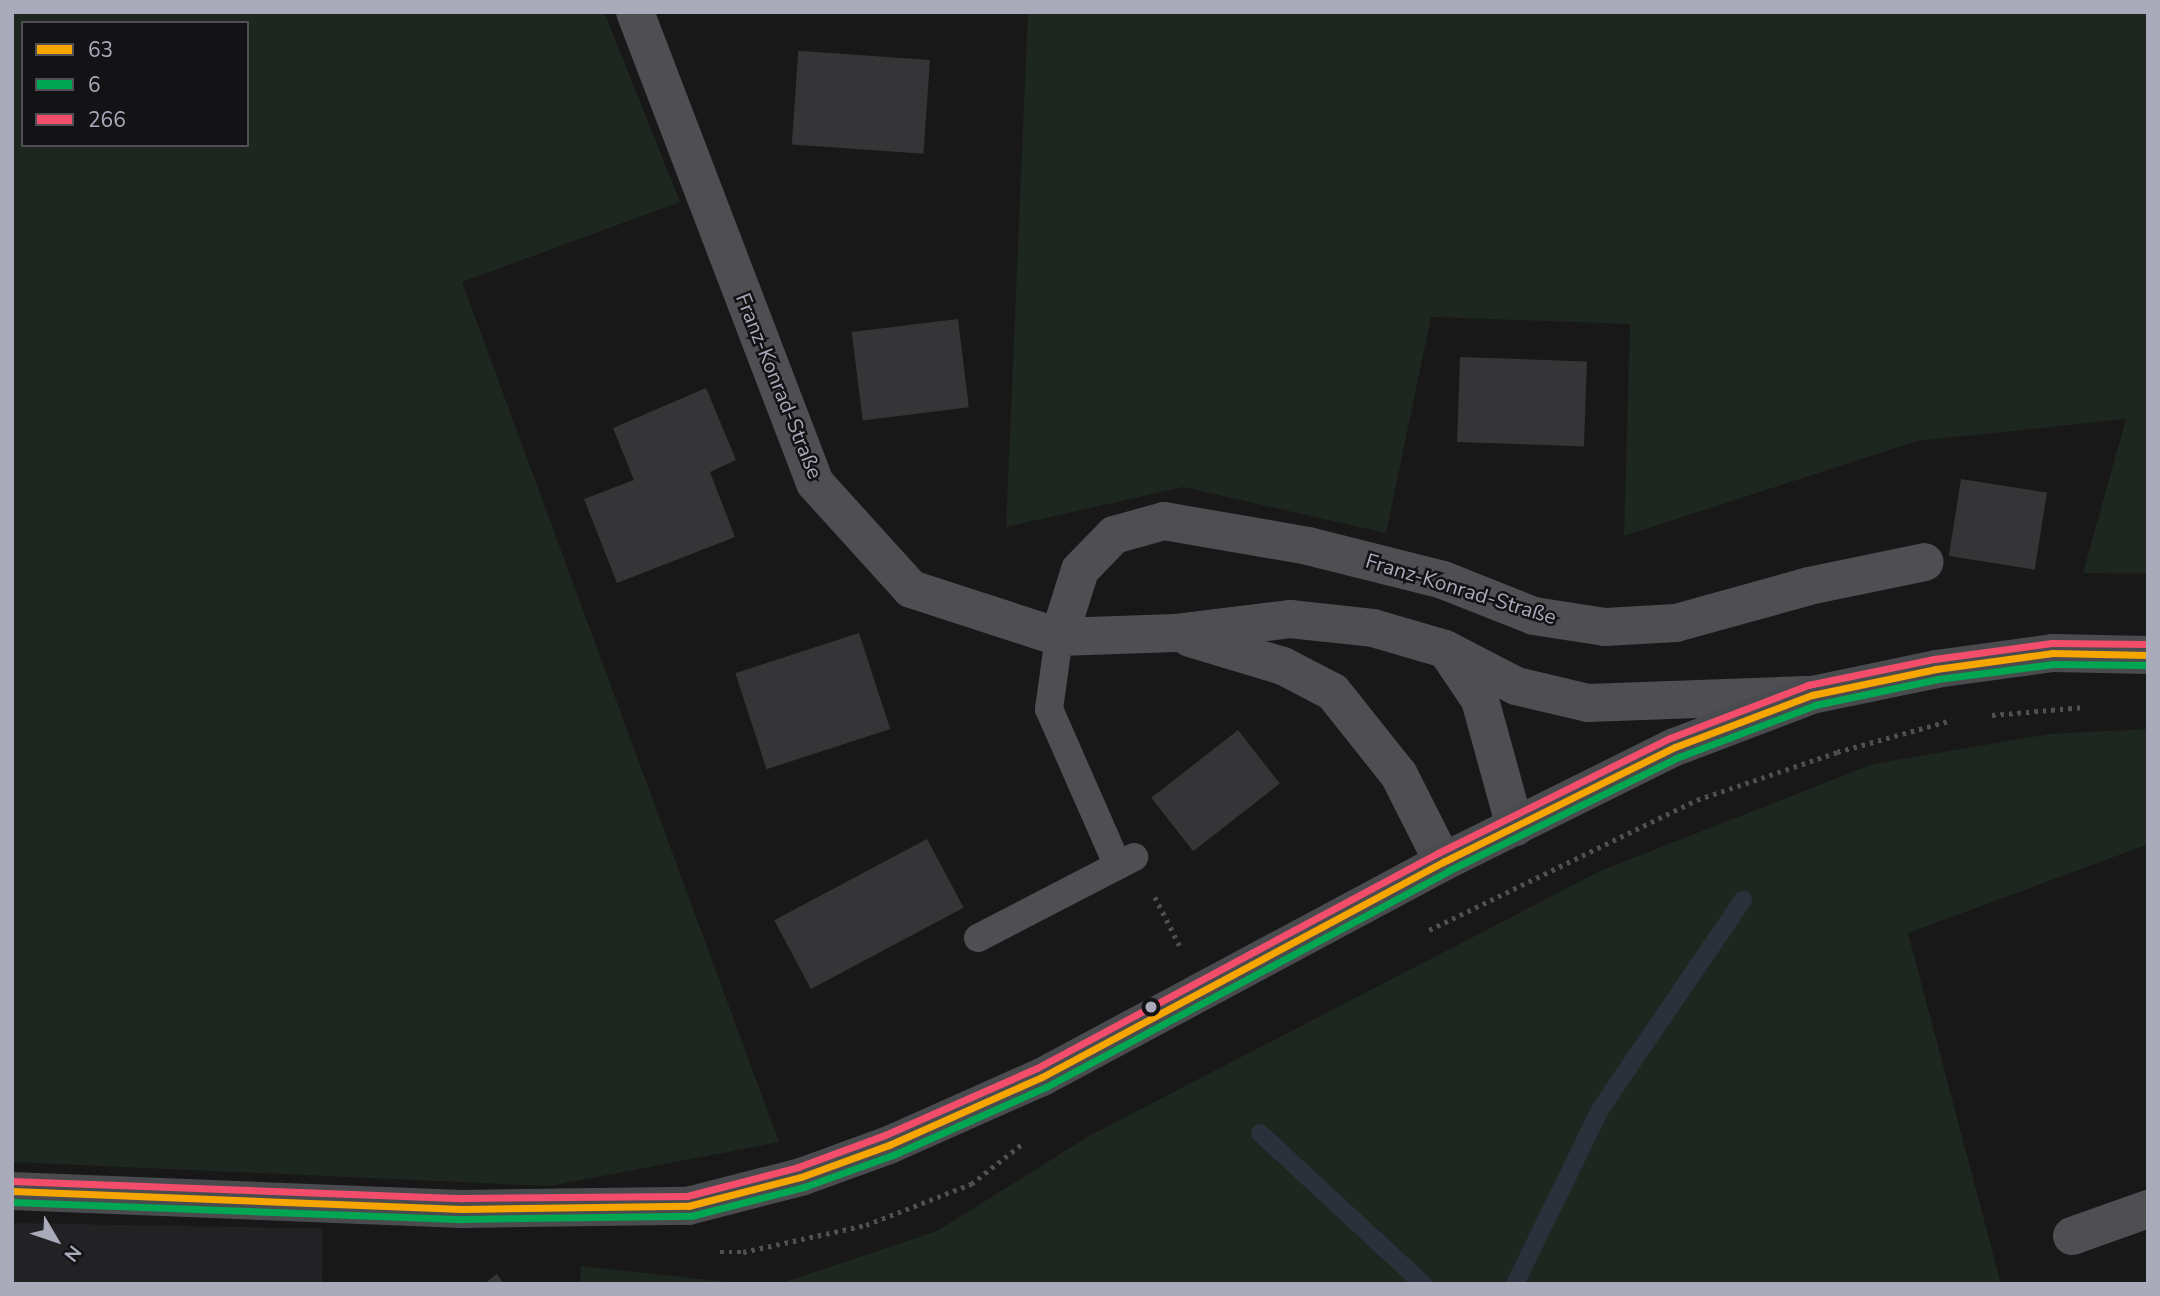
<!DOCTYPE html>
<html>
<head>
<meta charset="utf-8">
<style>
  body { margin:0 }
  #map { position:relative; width:2160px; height:1296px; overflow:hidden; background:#181819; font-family:"Nunito Sans",sans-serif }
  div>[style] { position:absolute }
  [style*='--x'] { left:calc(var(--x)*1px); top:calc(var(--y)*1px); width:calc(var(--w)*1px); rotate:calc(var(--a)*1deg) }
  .built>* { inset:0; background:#222225; transform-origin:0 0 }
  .green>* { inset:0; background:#1e2620 }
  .stream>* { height:18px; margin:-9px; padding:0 9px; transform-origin:9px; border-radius:9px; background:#2a313b }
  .building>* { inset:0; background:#353537; transform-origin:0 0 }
  .path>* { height:4.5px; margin-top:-2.25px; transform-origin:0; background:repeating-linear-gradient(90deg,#4f4f54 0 3.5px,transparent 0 8.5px) }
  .service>* { height:28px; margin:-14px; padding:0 14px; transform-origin:14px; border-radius:14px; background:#4e4e53 }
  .minor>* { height:38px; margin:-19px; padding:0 19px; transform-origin:19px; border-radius:19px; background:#4e4e53 }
  .primary>* { height:38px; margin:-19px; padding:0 19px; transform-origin:19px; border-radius:19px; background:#4a4b4f }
  .bus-1>* { height:7px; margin:-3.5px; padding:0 3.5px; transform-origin:3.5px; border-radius:3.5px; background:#f7a600 }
  .bus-2>* { height:7px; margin:-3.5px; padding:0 3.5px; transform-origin:3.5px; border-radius:3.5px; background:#00a651 }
  .bus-3>* { height:7px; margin:-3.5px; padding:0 3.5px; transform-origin:3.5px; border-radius:3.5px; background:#f44d6c }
  .dots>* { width:19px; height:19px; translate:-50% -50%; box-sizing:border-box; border:4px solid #131215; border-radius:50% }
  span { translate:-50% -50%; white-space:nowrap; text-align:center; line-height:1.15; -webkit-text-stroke:5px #131215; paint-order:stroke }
  .street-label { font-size:21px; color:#a9abba }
  .frame { position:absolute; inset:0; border:14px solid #a9abba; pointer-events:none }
  .legend { position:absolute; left:21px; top:21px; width:228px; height:126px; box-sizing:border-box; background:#131215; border:2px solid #4f4f57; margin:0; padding:9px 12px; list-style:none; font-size:21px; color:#a9abba }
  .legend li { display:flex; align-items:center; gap:14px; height:35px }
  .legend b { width:35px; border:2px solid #4f4f57 }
  .north { position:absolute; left:21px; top:1205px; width:70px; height:70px; -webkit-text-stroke:5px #131215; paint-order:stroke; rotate:129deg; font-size:19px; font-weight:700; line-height:28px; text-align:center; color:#a9abba }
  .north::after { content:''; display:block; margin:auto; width:24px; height:32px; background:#a9abba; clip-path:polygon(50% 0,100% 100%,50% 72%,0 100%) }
</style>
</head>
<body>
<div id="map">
  <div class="built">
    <div style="left:12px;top:1223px;width:311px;height:61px;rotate:1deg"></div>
  </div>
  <div class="green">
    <div style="clip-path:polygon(evenodd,12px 12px,604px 12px,680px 202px,462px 282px,779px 1142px,550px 1186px,12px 1162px,12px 12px,23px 23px,247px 23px,247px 145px,23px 145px,23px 23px)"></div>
    <div style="clip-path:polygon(1028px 12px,2148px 12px,2148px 574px,2083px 573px,2126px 419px,1917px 441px,1624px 536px,1630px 324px,1431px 317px,1386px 533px,1183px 487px,1006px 527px)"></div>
    <div style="clip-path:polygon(2148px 729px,2148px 848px,2146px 845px,1908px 933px,2001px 1284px,779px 1284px,937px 1231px,1089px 1136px,1600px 871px,1873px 764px,2049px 734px)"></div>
    <div style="clip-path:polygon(581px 1266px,747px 1284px,580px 1284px)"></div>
  </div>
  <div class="stream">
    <div style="--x:1260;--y:1133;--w:222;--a:42.8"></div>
    <div style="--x:1515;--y:1284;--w:196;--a:-64"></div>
    <div style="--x:1601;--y:1108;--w:252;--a:-55.7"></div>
  </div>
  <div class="building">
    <div style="left:930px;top:60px;width:94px;height:132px;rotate:94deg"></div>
    <div style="left:958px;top:319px;width:89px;height:107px;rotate:83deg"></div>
    <div style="left:1460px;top:357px;width:127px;height:85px;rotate:2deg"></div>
    <div style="clip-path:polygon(706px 388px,736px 460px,710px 472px,735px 537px,617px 583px,584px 499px,634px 480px,613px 428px)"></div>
    <div style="left:1961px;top:479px;width:87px;height:78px;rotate:9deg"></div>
    <div style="left:859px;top:633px;width:101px;height:130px;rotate:72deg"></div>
    <div style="left:1238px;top:730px;width:68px;height:110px;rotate:52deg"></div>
    <div style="left:927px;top:839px;width:78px;height:173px;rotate:62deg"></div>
    <div style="clip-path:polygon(497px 1274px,504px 1284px,484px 1284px)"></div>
  </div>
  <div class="path">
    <div style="--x:1992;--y:715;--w:93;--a:-4.9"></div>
    <div style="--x:1155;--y:897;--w:57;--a:63"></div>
    <div style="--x:1429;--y:930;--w:298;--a:-25.9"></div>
    <div style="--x:1697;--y:800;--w:148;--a:-18.9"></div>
    <div style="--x:1837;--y:752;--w:119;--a:-15.5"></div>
    <div style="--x:720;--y:1252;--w:23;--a:0"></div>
    <div style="--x:743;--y:1252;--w:126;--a:-12.4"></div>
    <div style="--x:866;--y:1225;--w:113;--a:-21.3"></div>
    <div style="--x:971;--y:1184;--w:65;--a:-38.1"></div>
  </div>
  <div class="service">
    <div style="--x:1059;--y:637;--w:73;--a:97.9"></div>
    <div style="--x:1049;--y:709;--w:171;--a:66.3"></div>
    <div style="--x:978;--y:938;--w:176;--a:-27.4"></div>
  </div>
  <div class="minor">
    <div style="--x:635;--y:12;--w:504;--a:69.08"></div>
    <div style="--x:815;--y:483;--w:143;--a:47.8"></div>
    <div style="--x:911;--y:589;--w:156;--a:18"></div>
    <div style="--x:1059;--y:637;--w:116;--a:-2"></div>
    <div style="--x:1175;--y:633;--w:116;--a:-6.9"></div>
    <div style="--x:1290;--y:619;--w:83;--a:6.2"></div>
    <div style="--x:1373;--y:628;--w:75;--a:16.3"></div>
    <div style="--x:1445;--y:649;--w:80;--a:27.5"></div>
    <div style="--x:1516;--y:686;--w:74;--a:13.3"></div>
    <div style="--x:1588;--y:703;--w:219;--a:-2.1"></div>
    <div style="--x:1059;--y:637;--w:70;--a:-72.6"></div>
    <div style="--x:1080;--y:570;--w:49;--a:-45.8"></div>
    <div style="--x:1114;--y:535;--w:52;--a:-15.6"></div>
    <div style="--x:1164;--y:521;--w:146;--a:9.8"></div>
    <div style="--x:1308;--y:546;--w:139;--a:14.1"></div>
    <div style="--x:1443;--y:580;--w:98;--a:21.6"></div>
    <div style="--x:1534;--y:616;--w:72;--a:8.8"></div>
    <div style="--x:1605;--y:627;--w:71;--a:-3.2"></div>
    <div style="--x:1676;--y:623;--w:138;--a:-15.5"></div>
    <div style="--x:1809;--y:586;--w:118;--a:-11.7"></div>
    <div style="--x:1190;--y:638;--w:97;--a:16.8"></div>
    <div style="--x:1283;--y:666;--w:56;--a:27.5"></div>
    <div style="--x:1333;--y:692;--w:106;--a:51.5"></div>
    <div style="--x:1399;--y:775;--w:97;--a:63.2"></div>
    <div style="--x:1447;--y:651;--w:59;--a:56"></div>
    <div style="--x:1480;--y:700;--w:132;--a:74.6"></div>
    <div style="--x:2072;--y:1236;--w:81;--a:-19.6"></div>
  </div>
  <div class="primary">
    <div style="--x:12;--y:1191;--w:450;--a:2.3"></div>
    <div style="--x:462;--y:1209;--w:226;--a:-0.8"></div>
    <div style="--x:688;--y:1206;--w:117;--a:-14.4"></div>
    <div style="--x:801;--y:1177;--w:94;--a:-20"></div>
    <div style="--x:889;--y:1145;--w:167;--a:-24"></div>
    <div style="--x:1042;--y:1077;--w:455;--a:-28.2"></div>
    <div style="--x:1443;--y:862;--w:259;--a:-26.4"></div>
    <div style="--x:1675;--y:747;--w:147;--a:-20.8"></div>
    <div style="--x:1812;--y:695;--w:127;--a:-11.8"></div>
    <div style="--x:1936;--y:669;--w:118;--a:-7.8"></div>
    <div style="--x:2053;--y:653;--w:95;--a:1.2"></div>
  </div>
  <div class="bus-1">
    <div style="--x:12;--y:1191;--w:450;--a:2.3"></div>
    <div style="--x:462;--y:1209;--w:226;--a:-0.8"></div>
    <div style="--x:688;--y:1206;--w:117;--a:-14.4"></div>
    <div style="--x:801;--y:1177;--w:94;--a:-20"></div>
    <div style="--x:889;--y:1145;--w:167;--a:-24"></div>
    <div style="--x:1042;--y:1077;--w:455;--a:-28.2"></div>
    <div style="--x:1443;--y:862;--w:259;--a:-26.4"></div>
    <div style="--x:1675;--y:747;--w:147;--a:-20.8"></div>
    <div style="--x:1812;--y:695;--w:127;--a:-11.8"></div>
    <div style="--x:1936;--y:669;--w:118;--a:-7.8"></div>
    <div style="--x:2053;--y:653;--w:95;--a:1.2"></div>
  </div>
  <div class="bus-2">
    <div style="--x:12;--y:1202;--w:450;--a:2.2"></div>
    <div style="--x:462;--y:1219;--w:229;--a:-0.8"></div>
    <div style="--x:691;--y:1216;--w:117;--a:-14.4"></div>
    <div style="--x:804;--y:1187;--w:95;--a:-19.8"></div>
    <div style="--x:893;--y:1155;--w:167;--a:-24"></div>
    <div style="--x:1046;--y:1087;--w:456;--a:-28.2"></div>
    <div style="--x:1448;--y:871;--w:258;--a:-26.3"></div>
    <div style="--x:1679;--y:757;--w:146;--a:-20.9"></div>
    <div style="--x:1815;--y:705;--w:126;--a:-11.9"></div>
    <div style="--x:1938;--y:679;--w:117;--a:-7.4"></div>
    <div style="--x:2054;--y:664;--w:94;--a:0.6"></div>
  </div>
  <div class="bus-3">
    <div style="--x:12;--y:1181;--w:450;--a:2.2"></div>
    <div style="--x:462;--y:1198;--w:225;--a:-0.5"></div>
    <div style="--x:687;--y:1196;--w:115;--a:-14.6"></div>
    <div style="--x:798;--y:1167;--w:93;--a:-20.2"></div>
    <div style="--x:885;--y:1135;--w:166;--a:-23.8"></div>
    <div style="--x:1037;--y:1068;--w:455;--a:-28.2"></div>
    <div style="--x:1438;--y:853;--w:259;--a:-26.4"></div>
    <div style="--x:1670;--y:738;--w:148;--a:-21"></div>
    <div style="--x:1808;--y:685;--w:129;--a:-11.7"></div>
    <div style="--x:1934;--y:659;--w:119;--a:-7.7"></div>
    <div style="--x:2052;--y:643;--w:96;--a:0.6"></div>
  </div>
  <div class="dots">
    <div style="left:1151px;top:1007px;background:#a9abba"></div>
  </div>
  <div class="street-label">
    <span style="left:779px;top:386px;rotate:68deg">Franz-Konrad-Straße</span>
    <span style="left:1461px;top:589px;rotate:17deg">Franz-Konrad-Straße</span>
  </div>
  <div class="frame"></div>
  <ul class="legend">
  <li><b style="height:9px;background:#f7a600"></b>63</li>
  <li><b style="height:9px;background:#00a651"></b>6</li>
  <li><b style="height:9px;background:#f44d6c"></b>266</li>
  </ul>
  <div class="north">N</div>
</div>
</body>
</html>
